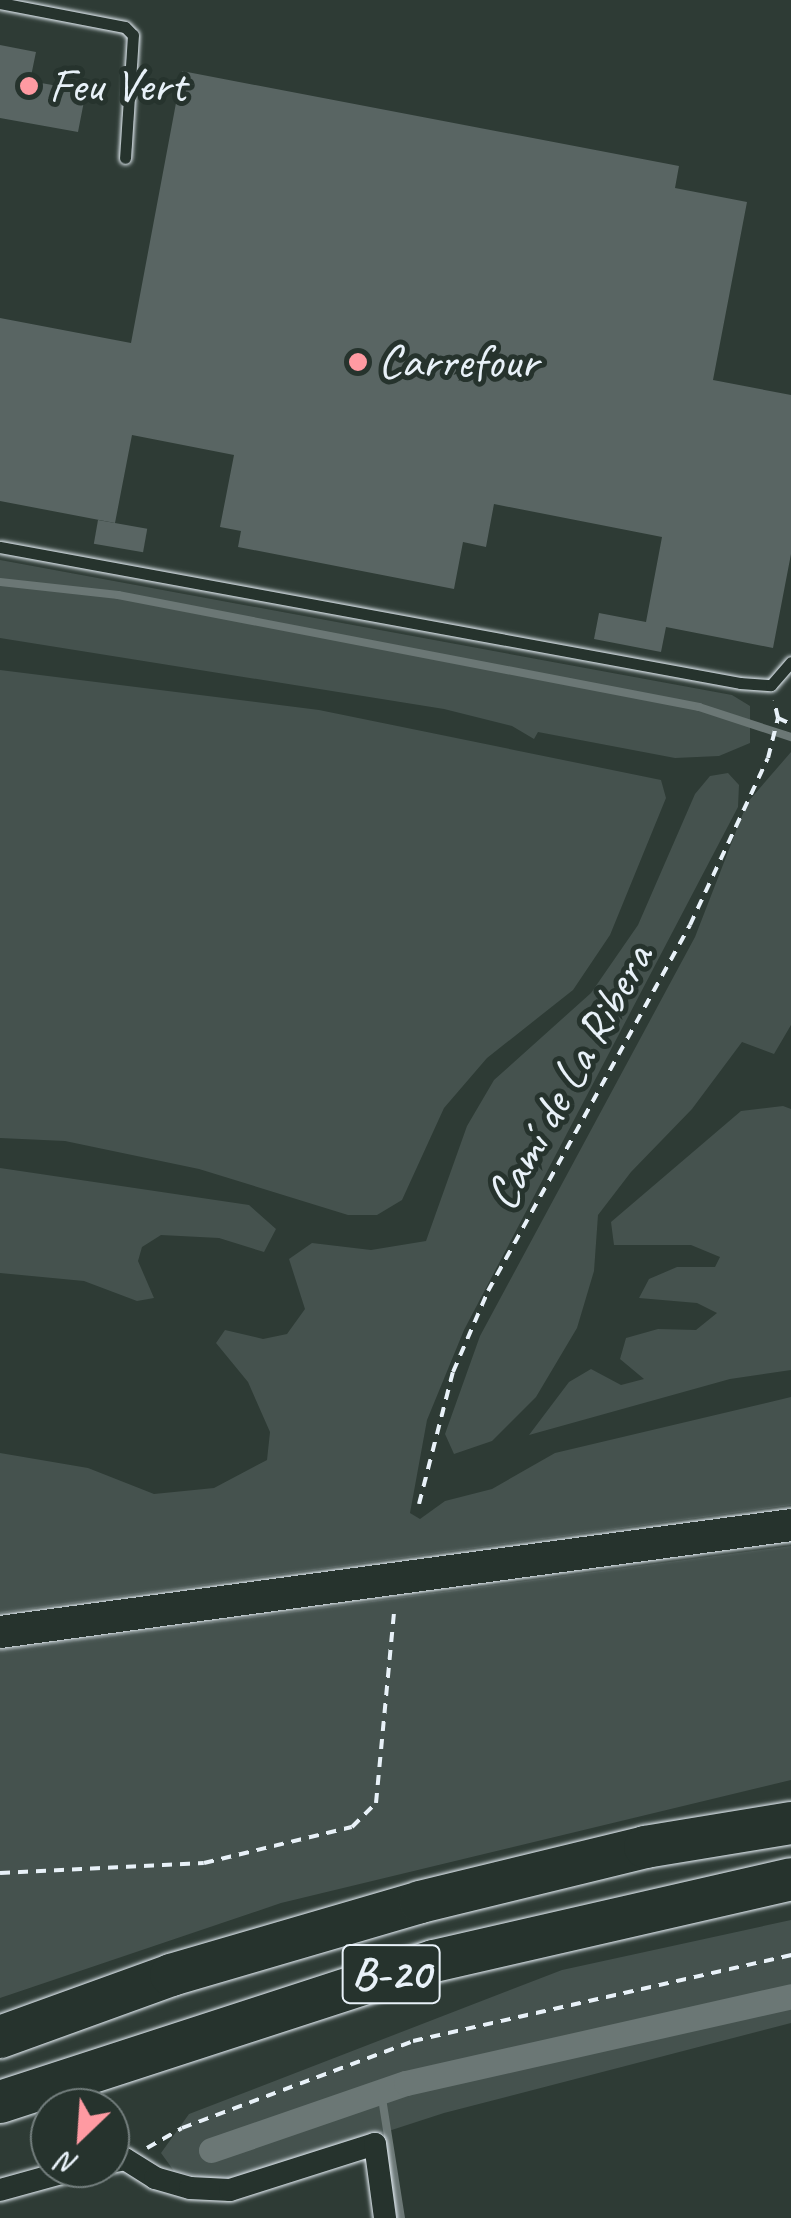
<!DOCTYPE html>
<html>
<head>
<meta charset="utf-8">
<style>
  body { margin:0 }
  #map { position:relative; width:791px; height:2218px; overflow:hidden; background:#2e3b35; font-family:Caveat,sans-serif }
  div>[style] { position:absolute }
  [style*='--x'] { left:calc(var(--x)*1px); top:calc(var(--y)*1px); width:calc(var(--w)*1px); rotate:calc(var(--a)*1deg) }
  .green>* { inset:0; background:#45524e }
  .stream>* { height:8px; margin:-4px; padding:0 4px; transform-origin:4px; border-radius:4px; background:#6b7775 }
  .canal>* { height:25px; margin:-12.5px; padding:0 12.5px; transform-origin:12.5px; border-radius:12.5px; background:#6b7775 }
  .building>* { inset:0; background:#596563; transform-origin:0 0 }
  .path>* { height:4px; margin-top:-2px; transform-origin:0; background:repeating-linear-gradient(90deg,#e8f1f8 0 10px,transparent 0 18px) }
  .roads { filter:drop-shadow(0 0 2px #e8f1f8) drop-shadow(0 0 2px #e8f1f8) }
  .service>* { height:11px; margin:-5.5px; padding:0 5.5px; transform-origin:5.5px; border-radius:5.5px; background:#26332d }
  .minor>* { height:22px; margin:-11px; padding:0 11px; transform-origin:11px; border-radius:11px; background:#26332d }
  .secondary>* { height:32px; margin:-16px; padding:0 16px; transform-origin:16px; border-radius:16px; background:#26332d }
  .motorway>* { height:42px; margin:-21px; padding:0 21px; transform-origin:21px; border-radius:21px; background:#26332d }
  .dots>* { width:28px; height:28px; translate:-50% -50%; box-sizing:border-box; border:5px solid #26332d; border-radius:50% }
  span { translate:-50% -50%; white-space:nowrap; text-align:center; line-height:1.15; -webkit-text-stroke:10px #26332d; paint-order:stroke }
  .shield-label span { padding:2px 8px; background:#26332d; border:2px solid; border-radius:8px; -webkit-text-stroke-width:0 }
  .shield-label { font-size:45px; color:#e8f1f8; font-weight:700 }
  .poi-label { font-size:48px; color:#e8f1f8 }
  .left { translate:0 -50%; text-align:left }
  .street-label { font-size:48px; color:#e8f1f8 }
  .north { position:absolute; left:30px; top:2088px; width:100px; height:100px; box-sizing:border-box; background:#26332d; border:2px solid #747f7e; border-radius:50%; rotate:205deg; font-size:28px; font-weight:700; line-height:40px; text-align:center; color:#e8f1f8 }
  .north::after { content:''; display:block; margin:auto; width:35px; height:45px; background:#ff9aa2; clip-path:polygon(50% 0,100% 100%,50% 72%,0 100%) }
</style>
</head>
<body>
<div id="map">
  <div class="green">
    <div style="clip-path:polygon(0 560px,732px 695px,750px 706px,750px 743px,719px 756px,675px 758px,538px 732px,534px 739px,512px 726px,444px 709px,0 638px)"></div>
    <div style="clip-path:polygon(0 670px,319px 710px,661px 780px,666px 798px,610px 935px,573px 990px,487px 1058px,444px 1108px,402px 1200px,377px 1215px,348px 1215px,199px 1169px,65px 1141px,0 1138px)"></div>
    <div style="clip-path:polygon(791px 752px,791px 1025px,774px 1054px,742px 1042px,692px 1109px,631px 1172px,598px 1215px,594px 1271px,577px 1328px,536px 1397px,492px 1441px,454px 1454px,445px 1434px,480px 1336px,695px 937px,747px 803px)"></div>
    <div style="clip-path:polygon(728px 773px,739px 785px,738px 807px,464px 1330px,427px 1420px,410px 1513px,420px 1519px,445px 1501px,492px 1489px,555px 1453px,791px 1397px,791px 1505px,0 1613px,0 1453px,88px 1468px,154px 1494px,214px 1488px,267px 1460px,270px 1432px,248px 1382px,216px 1343px,225px 1330px,263px 1339px,287px 1334px,305px 1309px,289px 1259px,312px 1243px,371px 1250px,426px 1241px,467px 1126px,494px 1080px,591px 993px,638px 925px,695px 794px,710px 776px)"></div>
    <div style="clip-path:polygon(783px 1106px,791px 1109px,791px 1370px,730px 1379px,529px 1435px,569px 1382px,591px 1369px,621px 1385px,644px 1379px,620px 1359px,626px 1338px,658px 1329px,696px 1330px,717px 1313px,697px 1303px,639px 1298px,649px 1279px,677px 1267px,715px 1267px,720px 1257px,691px 1245px,614px 1245px,611px 1222px,741px 1111px)"></div>
    <div style="clip-path:polygon(0 1168px,249px 1205px,276px 1229px,264px 1252px,219px 1238px,161px 1235px,142px 1247px,138px 1261px,154px 1298px,137px 1301px,84px 1281px,0 1273px)"></div>
    <div style="clip-path:polygon(791px 1546px,791px 1780px,281px 1903px,0 1998px,0 1650px)"></div>
    <div style="clip-path:polygon(791px 1920px,791px 2023px,444px 2113px,229px 2183px,174px 2171px,161px 2153px,189px 2114px,562px 1970px)"></div>
  </div>
  <div class="stream">
    <div style="--x:0;--y:582;--w:119;--a:6.3"></div>
    <div style="--x:118;--y:595;--w:592;--a:10.91"></div>
    <div style="--x:699;--y:707;--w:97;--a:18.1"></div>
    <div style="--x:381;--y:2092;--w:128;--a:81"></div>
  </div>
  <div class="canal">
    <div style="--x:211;--y:2150;--w:206;--a:-19"></div>
    <div style="--x:406;--y:2083;--w:395;--a:-12.7"></div>
  </div>
  <div class="building">
    <div style="clip-path:polygon(0 45px,36px 52px,30px 81px,86px 91px,78px 132px,0 118px)"></div>
    <div style="clip-path:polygon(182px 71px,679px 166px,675px 188px,747px 202px,713px 380px,791px 395px,791px 554px,773px 648px,666px 627px,661px 652px,594px 639px,599px 613px,646px 622px,662px 537px,494px 504px,486px 547px,463px 542px,454px 589px,238px 547px,241px 531px,220px 527px,234px 455px,132px 435px,115px 523px,0 501px,0 318px,131px 343px)"></div>
    <div style="left:98px;top:520px;width:50px;height:24px;rotate:10deg"></div>
  </div>
  <div class="path">
    <div style="--x:778;--y:718;--w:14;--a:25"></div>
    <div style="--x:419;--y:1504;--w:136;--a:-75.6"></div>
    <div style="--x:453;--y:1372;--w:88;--a:-66.6"></div>
    <div style="--x:488;--y:1291;--w:418;--a:-61.1"></div>
    <div style="--x:690;--y:925;--w:184;--a:-65"></div>
    <div style="--x:768;--y:758;--w:41;--a:-76"></div>
    <div style="--x:778;--y:718;--w:18;--a:-103"></div>
    <div style="--x:0;--y:1873;--w:204;--a:-2.8"></div>
    <div style="--x:204;--y:1863;--w:152;--a:-13.7"></div>
    <div style="--x:352;--y:1827;--w:34;--a:-45"></div>
    <div style="--x:376;--y:1803;--w:191;--a:-84.6"></div>
    <div style="--x:147;--y:2148;--w:40;--a:-29.7"></div>
    <div style="--x:182;--y:2128;--w:247;--a:-20.6"></div>
    <div style="--x:413;--y:2041;--w:388;--a:-12.8"></div>
  </div>
  <div class="roads">
    <div class="service">
      <div style="--x:0;--y:3;--w:127;--a:10.9"></div>
      <div style="--x:125;--y:27;--w:11;--a:45"></div>
      <div style="--x:133;--y:35;--w:123;--a:93.7"></div>
      <div style="--x:0;--y:547;--w:752;--a:10.41"></div>
      <div style="--x:740;--y:683;--w:31;--a:4"></div>
      <div style="--x:771;--y:685;--w:30;--a:-49"></div>
    </div>
    <div class="minor">
      <div style="--x:110;--y:2162;--w:15;--a:-11"></div>
      <div style="--x:125;--y:2159;--w:36;--a:32"></div>
      <div style="--x:155;--y:2178;--w:36;--a:16"></div>
      <div style="--x:190;--y:2188;--w:40;--a:2.9"></div>
      <div style="--x:230;--y:2190;--w:152;--a:-17.6"></div>
      <div style="--x:375;--y:2144;--w:75;--a:82.3"></div>
      <div style="--x:0;--y:2190;--w:83;--a:-15.4"></div>
    </div>
    <div class="secondary">
      <div style="--x:0;--y:1632;--w:798;--a:-7.7"></div>
    </div>
    <div class="motorway">
      <div style="--x:0;--y:2037;--w:182;--a:-19.9"></div>
      <div style="--x:171;--y:1975;--w:259;--a:-16.3"></div>
      <div style="--x:420;--y:1902;--w:232;--a:-13.7"></div>
      <div style="--x:645;--y:1847;--w:148;--a:-9.3"></div>
      <div style="--x:0;--y:2102;--w:456;--a:-18"></div>
      <div style="--x:434;--y:1961;--w:366;--a:-12.9"></div>
    </div>
  </div>
  <div class="dots">
    <div style="left:29px;top:86px;background:#ff9aa2"></div>
    <div style="left:358px;top:362px;background:#ff9aa2"></div>
  </div>
  <div class="shield-label">
    <span style="left:391px;top:1974px">B-20</span>
  </div>
  <div class="poi-label">
    <span class="left" style="left:49px;top:86px">Feu Vert</span>
    <span class="left" style="left:378px;top:362px">Carrefour</span>
  </div>
  <div class="street-label">
    <span style="left:569px;top:1077px;rotate:-61deg">Camí de La Ribera</span>
  </div>
  <div class="north">N</div>
</div>
</body>
</html>
